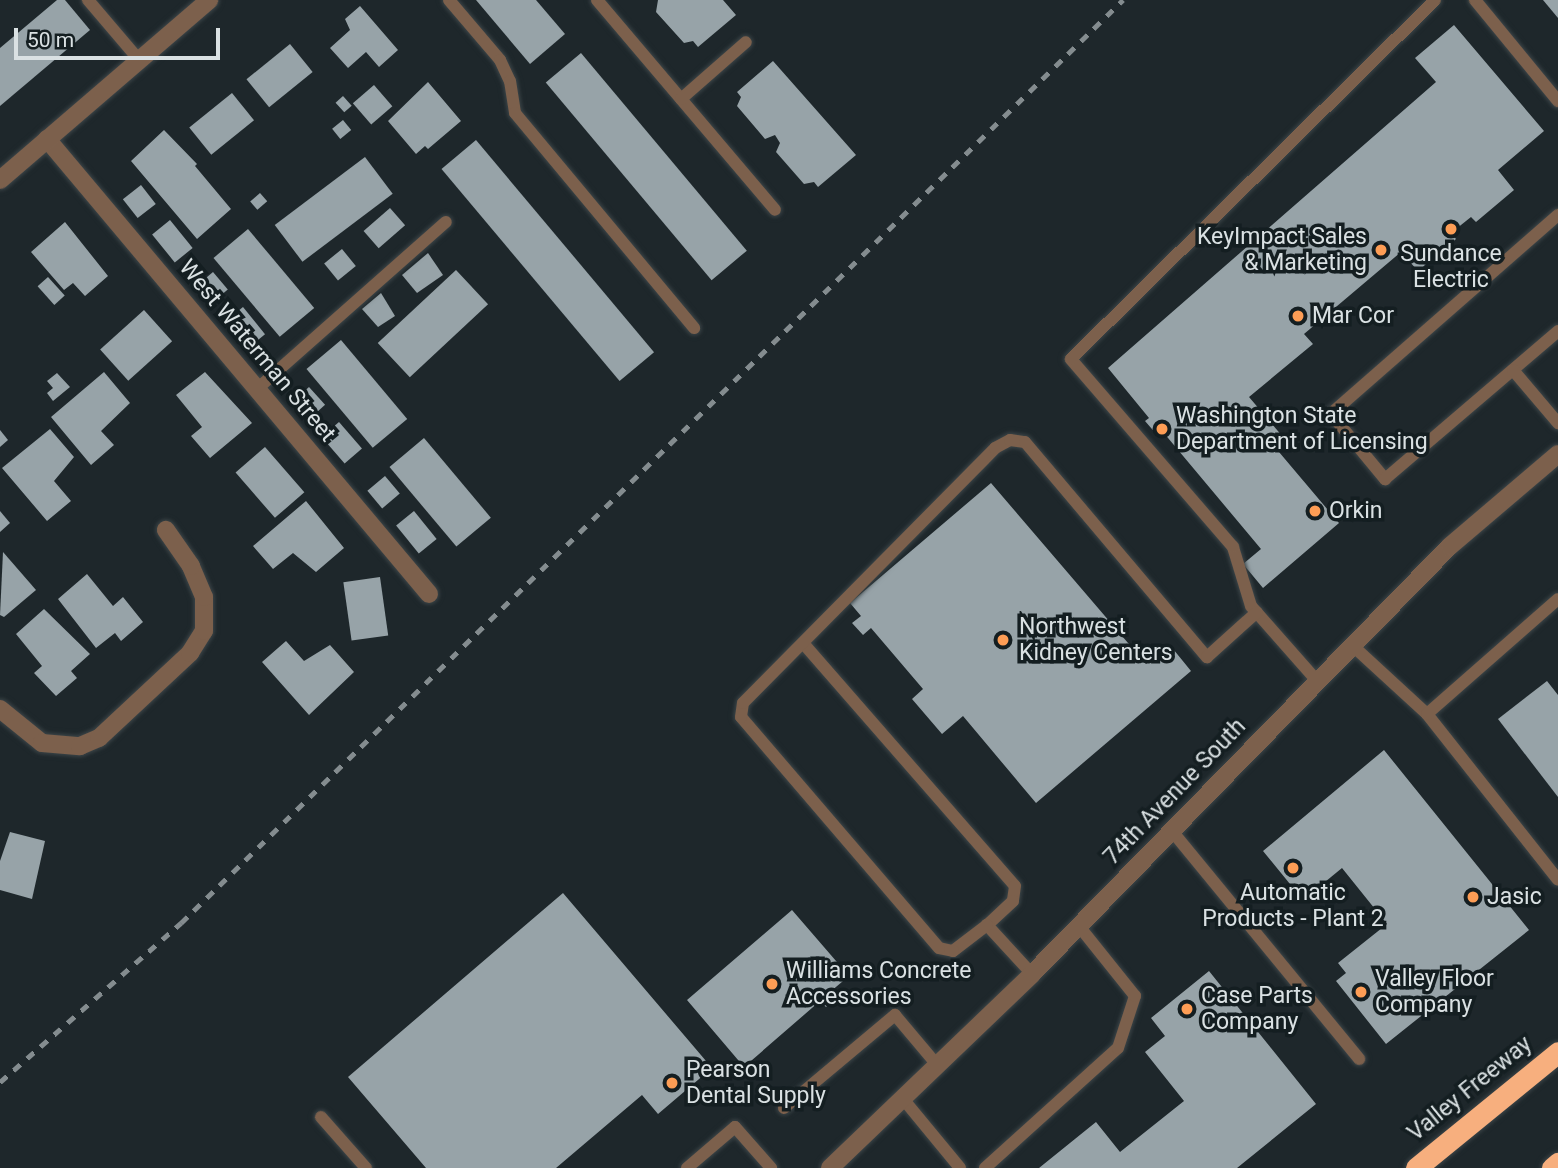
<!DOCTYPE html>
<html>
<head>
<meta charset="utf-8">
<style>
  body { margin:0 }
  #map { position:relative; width:1558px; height:1168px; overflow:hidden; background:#1e272b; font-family:Roboto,sans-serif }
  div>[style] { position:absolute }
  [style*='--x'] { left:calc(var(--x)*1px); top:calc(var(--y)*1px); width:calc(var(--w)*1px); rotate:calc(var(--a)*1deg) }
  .building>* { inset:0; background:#97a3a8; transform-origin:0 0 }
  .roads { filter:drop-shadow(0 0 2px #3c4548) drop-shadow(0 0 2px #3c4548) }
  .service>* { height:12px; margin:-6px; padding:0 6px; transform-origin:6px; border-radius:6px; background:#7c604c }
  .minor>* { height:18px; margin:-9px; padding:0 9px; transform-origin:9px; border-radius:9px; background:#7c604c }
  .motorway>* { height:21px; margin:-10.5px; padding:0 10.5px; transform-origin:10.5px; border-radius:10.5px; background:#f7af7e }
  .rail>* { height:5px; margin-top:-2.5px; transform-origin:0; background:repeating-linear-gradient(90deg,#848c8f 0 9px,transparent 0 18px) }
  .dots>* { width:19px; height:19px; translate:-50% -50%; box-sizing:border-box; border:4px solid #141e21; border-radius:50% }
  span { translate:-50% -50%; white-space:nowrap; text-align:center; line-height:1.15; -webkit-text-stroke:7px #141e21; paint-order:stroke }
  .poi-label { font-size:23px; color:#dae1e3 }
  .right { translate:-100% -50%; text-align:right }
  .left { translate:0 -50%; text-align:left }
  .street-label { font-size:23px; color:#dae1e3 }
  .scale { position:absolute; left:14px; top:28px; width:206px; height:32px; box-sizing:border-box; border:4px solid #dae1e3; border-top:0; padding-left:9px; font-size:21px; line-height:24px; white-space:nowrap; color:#dae1e3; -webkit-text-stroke:5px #141e21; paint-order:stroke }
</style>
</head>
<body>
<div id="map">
  <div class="building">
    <div style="clip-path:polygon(57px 0,65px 0,90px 30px,0 106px,0 48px)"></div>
    <div style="clip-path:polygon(476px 0,536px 0,565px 34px,530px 64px)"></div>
    <div style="clip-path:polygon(658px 0,723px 0,736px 15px,698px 47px,693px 41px,684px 43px,656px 12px)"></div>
    <div style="clip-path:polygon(1543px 0,1558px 0,1558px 18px)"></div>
    <div style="clip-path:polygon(360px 6px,398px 50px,379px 67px,366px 52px,348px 68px,330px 48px,350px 30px,345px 19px)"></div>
    <div style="clip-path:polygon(1454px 25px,1544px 131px,1498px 170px,1514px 190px,1476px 222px,1471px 217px,1451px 233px,1456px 239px,1418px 271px,1401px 252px,1304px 334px,1313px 344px,1249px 397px,1289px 444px,1279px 452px,1339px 523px,1263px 588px,1243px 564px,1261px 549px,1163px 432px,1158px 436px,1145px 421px,1149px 418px,1108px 368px,1436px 82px,1415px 58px)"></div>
    <div style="left:290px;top:44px;width:36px;height:56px;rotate:51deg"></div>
    <div style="left:581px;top:53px;width:258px;height:46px;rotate:50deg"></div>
    <div style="clip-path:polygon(773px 61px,856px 155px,818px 187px,814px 182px,804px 184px,776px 152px,780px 143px,775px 135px,765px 139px,737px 106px,741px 97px,737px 92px)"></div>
    <div style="clip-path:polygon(428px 82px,461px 121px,428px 149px,425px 146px,416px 154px,388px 121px)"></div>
    <div style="left:374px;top:85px;width:28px;height:28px;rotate:49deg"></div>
    <div style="left:232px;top:93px;width:35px;height:55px;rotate:51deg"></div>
    <div style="left:343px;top:96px;width:13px;height:10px;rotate:48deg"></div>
    <div style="left:343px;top:120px;width:13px;height:14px;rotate:51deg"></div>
    <div style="clip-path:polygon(164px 130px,197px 164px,195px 166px,231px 209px,197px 239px,131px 161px)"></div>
    <div style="left:476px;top:140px;width:277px;height:45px;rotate:50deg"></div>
    <div style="left:365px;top:157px;width:46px;height:113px;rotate:53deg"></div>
    <div style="left:141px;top:185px;width:24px;height:23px;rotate:52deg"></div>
    <div style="left:260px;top:193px;width:11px;height:13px;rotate:49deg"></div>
    <div style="left:390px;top:208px;width:23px;height:35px;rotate:49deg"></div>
    <div style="left:170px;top:220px;width:36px;height:23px;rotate:51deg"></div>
    <div style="clip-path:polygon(65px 222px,108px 276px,85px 296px,73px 283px,64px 290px,31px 252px)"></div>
    <div style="left:248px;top:229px;width:103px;height:45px;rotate:50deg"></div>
    <div style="left:342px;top:249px;width:22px;height:23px;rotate:51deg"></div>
    <div style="clip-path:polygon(428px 253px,443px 275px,417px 293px,402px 275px)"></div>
    <div style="left:456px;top:270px;width:47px;height:107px;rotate:47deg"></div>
    <div style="left:213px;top:272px;width:23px;height:22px;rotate:50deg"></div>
    <div style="left:48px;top:277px;width:25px;height:14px;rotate:48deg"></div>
    <div style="clip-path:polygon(381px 293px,395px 316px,378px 327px,362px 309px)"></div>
    <div style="left:243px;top:307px;width:35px;height:23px;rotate:51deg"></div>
    <div style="left:144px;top:310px;width:42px;height:59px;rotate:48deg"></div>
    <div style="left:341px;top:340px;width:103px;height:45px;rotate:50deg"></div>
    <div style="clip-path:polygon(104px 372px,130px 403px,101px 431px,114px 445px,91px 465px,51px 417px)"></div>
    <div style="clip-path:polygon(205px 372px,252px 423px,210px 458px,191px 436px,202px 427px,176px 395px)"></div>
    <div style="clip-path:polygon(57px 373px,70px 387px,53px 401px,47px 393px,53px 388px,47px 381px)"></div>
    <div style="left:309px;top:387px;width:24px;height:23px;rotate:48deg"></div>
    <div style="left:339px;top:422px;width:35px;height:23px;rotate:49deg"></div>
    <div style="clip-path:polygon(50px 429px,74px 457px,54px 481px,71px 501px,47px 521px,2px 468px)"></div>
    <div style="clip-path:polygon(0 430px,8px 440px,0 447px)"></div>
    <div style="left:424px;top:438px;width:104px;height:45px;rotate:50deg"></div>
    <div style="left:265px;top:447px;width:60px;height:39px;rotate:49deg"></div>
    <div style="left:385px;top:476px;width:23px;height:23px;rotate:50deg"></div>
    <div style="clip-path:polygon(991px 483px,1146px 664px,1169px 644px,1191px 671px,1036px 803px,963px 716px,942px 734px,912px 699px,923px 689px,871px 628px,863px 635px,852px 623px,861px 616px,850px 603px)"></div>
    <div style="clip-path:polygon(306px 501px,344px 548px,316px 572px,293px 553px,273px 569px,253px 546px)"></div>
    <div style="clip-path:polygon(0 511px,10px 523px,0 532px)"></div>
    <div style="left:414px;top:511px;width:36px;height:23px;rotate:51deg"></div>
    <div style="clip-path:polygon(3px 552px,36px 590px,4px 617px,0 615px)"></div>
    <div style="clip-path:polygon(87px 574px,113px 606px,123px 597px,143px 622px,121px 641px,115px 633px,96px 648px,58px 599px)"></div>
    <div style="left:380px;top:577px;width:59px;height:37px;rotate:82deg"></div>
    <div style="clip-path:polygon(44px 609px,90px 654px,71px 671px,77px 678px,56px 696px,34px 673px,42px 666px,16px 634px)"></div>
    <div style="clip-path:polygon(286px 641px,304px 661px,330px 645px,354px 672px,309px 715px,262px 662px)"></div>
    <div style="clip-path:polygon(1547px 681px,1558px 695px,1558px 797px,1498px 719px)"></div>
    <div style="clip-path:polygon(1384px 750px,1529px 930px,1386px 1044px,1336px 981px,1346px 973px,1338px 963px,1387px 924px,1342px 868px,1303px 900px,1263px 851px)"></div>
    <div style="clip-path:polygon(10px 832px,45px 841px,32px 899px,0 890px,0 861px)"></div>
    <div style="clip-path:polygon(563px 893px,712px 1068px,658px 1114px,642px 1095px,556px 1168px,426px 1168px,348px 1077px)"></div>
    <div style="clip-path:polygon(792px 910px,849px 976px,830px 992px,835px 998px,826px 1007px,820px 1001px,744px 1067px,687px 1000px)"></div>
    <div style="clip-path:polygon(1209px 971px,1316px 1104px,1237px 1168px,1039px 1168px,1096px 1122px,1120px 1152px,1184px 1101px,1145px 1052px,1165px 1036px,1151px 1018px)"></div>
  </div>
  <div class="roads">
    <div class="service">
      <div style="--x:88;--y:0;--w:79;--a:49.6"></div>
      <div style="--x:449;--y:0;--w:79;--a:49.6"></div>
      <div style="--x:500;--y:60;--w:23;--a:65"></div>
      <div style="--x:510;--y:81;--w:32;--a:81"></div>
      <div style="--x:515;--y:113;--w:280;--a:50.2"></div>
      <div style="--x:597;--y:0;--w:275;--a:49.7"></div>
      <div style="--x:1475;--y:0;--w:131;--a:50.6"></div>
      <div style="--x:681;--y:99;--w:86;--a:-41.2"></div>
      <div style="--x:1558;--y:215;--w:302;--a:138.8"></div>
      <div style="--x:1331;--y:414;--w:85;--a:50.3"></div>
      <div style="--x:1385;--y:479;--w:228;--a:-40.5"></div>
      <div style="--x:1513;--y:370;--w:70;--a:49.7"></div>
      <div style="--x:257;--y:389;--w:252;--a:-41.5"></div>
      <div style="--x:803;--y:643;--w:322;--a:48.9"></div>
      <div style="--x:1015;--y:886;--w:15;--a:98"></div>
      <div style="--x:1013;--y:901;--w:35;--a:137"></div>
      <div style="--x:1353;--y:646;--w:100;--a:42.6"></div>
      <div style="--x:1427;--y:714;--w:211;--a:51.7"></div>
      <div style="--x:1318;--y:682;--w:101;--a:-131.4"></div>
      <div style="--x:1251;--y:606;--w:62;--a:-107"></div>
      <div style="--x:1233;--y:547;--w:248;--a:-130.8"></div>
      <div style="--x:1071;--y:359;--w:511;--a:-44.6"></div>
      <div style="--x:1427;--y:714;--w:174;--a:-41.3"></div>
      <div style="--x:1172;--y:831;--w:295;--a:50.6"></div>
      <div style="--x:1032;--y:974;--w:67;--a:-132.6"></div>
      <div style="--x:987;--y:925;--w:43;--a:142.6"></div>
      <div style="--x:953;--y:951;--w:14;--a:-168"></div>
      <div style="--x:939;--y:948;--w:304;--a:-130.6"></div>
      <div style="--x:741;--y:717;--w:14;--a:-82"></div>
      <div style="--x:743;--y:703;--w:359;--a:-45.3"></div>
      <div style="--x:995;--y:448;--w:17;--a:-28"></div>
      <div style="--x:1010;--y:440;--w:15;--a:8"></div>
      <div style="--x:1025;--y:442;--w:282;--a:49.8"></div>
      <div style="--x:1207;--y:657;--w:67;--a:-42"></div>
      <div style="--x:904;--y:1100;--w:88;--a:50.5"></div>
      <div style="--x:784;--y:1108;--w:145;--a:-40"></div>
      <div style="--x:895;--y:1015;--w:67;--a:49.9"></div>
      <div style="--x:321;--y:1117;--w:68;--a:48.6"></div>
      <div style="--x:687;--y:1168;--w:63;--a:-40.5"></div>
      <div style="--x:735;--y:1127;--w:55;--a:48.7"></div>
      <div style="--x:985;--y:1168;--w:179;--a:-42.1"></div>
      <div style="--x:1118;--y:1048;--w:55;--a:-71.9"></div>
      <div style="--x:1135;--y:996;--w:90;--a:-128.7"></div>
    </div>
    <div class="minor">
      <div style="--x:47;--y:139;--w:594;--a:49.98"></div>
      <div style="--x:0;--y:180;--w:276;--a:-40.7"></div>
      <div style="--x:0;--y:709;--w:54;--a:39"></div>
      <div style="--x:42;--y:743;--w:38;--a:5"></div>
      <div style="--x:80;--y:746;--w:21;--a:-23"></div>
      <div style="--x:99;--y:738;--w:125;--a:-43"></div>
      <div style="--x:190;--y:653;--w:26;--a:-58"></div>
      <div style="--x:204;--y:631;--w:34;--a:-90"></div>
      <div style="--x:204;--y:597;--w:34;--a:-113"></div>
      <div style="--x:191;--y:566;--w:44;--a:-124.8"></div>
      <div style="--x:830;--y:1168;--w:280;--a:-43.8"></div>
      <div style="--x:1032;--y:974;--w:598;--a:-45.68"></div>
      <div style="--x:1450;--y:546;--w:142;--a:-40.4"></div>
    </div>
    <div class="motorway">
      <div style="--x:1416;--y:1168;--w:183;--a:-39.2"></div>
      <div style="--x:1552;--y:1168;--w:8;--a:-40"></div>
    </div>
  </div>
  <div class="rail">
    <div style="--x:0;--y:1082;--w:241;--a:-41.3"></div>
    <div style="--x:181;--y:923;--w:1319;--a:-44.42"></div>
  </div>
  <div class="dots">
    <div style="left:1451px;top:229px;background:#fd9d55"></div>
    <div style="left:1381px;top:250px;background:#fd9d55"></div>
    <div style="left:1298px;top:316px;background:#fd9d55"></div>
    <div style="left:1162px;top:429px;background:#fd9d55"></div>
    <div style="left:1315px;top:511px;background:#fd9d55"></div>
    <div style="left:1003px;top:640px;background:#fd9d55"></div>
    <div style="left:1293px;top:868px;background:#fd9d55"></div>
    <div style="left:1473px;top:897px;background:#fd9d55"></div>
    <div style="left:772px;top:984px;background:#fd9d55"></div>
    <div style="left:1361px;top:992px;background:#fd9d55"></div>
    <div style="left:1187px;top:1009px;background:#fd9d55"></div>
    <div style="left:672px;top:1083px;background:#fd9d55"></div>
  </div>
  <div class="poi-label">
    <span class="right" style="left:1367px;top:250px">KeyImpact Sales<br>&amp; Marketing</span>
    <span style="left:1451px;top:267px">Sundance<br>Electric</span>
    <span class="left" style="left:1312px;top:316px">Mar Cor</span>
    <span class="left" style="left:1176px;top:429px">Washington State<br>Department of Licensing</span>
    <span class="left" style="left:1329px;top:511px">Orkin</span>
    <span class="left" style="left:1019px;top:640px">Northwest<br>Kidney Centers</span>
    <span style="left:1293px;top:906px">Automatic<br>Products - Plant 2</span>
    <span class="left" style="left:1487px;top:897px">Jasic</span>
    <span class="left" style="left:786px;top:984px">Williams Concrete<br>Accessories</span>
    <span class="left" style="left:1375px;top:992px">Valley Floor<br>Company</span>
    <span class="left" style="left:1201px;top:1009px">Case Parts<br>Company</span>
    <span class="left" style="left:686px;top:1083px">Pearson<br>Dental Supply</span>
  </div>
  <div class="street-label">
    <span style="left:257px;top:351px;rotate:50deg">West Waterman Street</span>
    <span style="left:1175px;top:792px;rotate:-46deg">74th Avenue South</span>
    <span style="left:1470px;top:1089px;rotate:-39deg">Valley Freeway</span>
  </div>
  <div class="scale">50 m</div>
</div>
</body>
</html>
